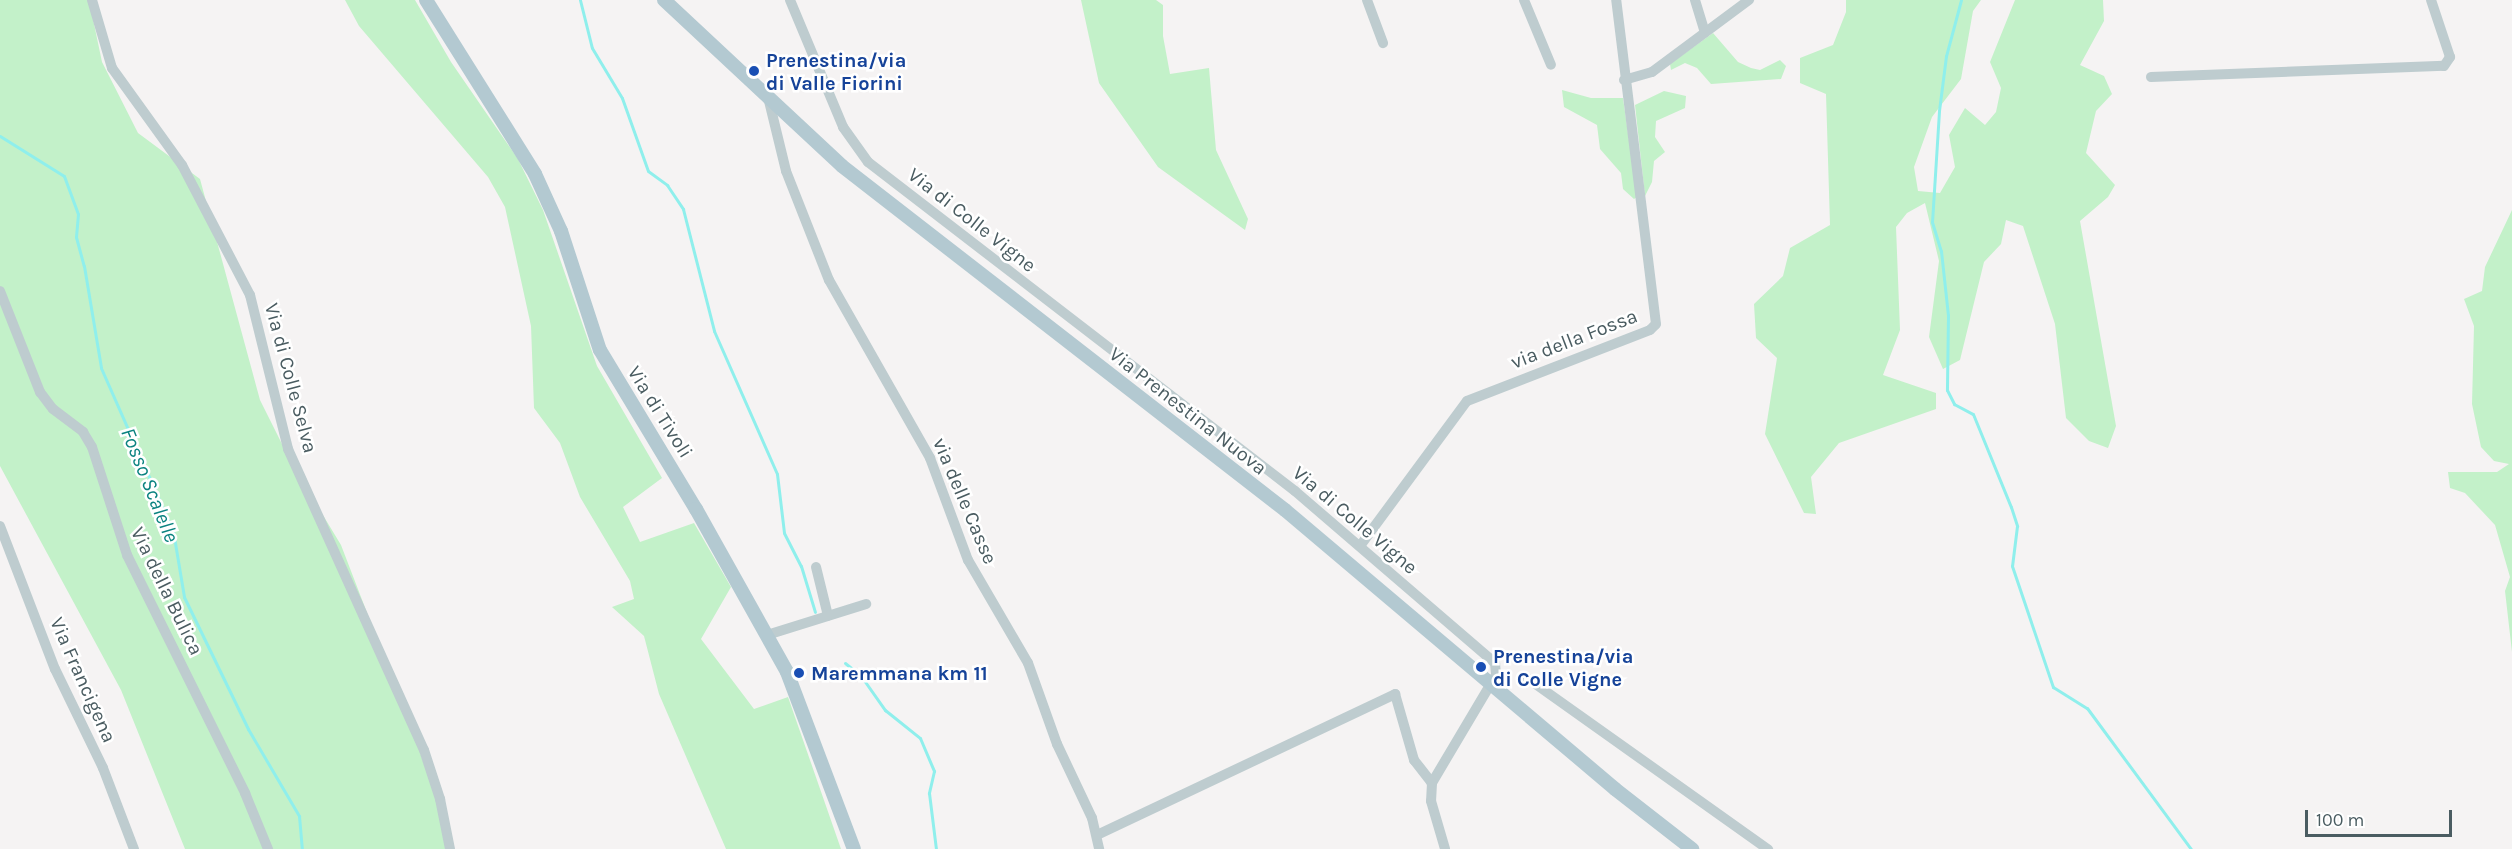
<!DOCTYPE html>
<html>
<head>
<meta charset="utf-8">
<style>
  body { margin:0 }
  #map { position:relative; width:2512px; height:849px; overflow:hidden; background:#f5f3f3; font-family:Karla,sans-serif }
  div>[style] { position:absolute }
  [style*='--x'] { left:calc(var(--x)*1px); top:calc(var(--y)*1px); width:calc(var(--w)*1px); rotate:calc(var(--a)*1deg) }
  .green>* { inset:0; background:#c3f1c9 }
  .stream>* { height:3px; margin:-1.5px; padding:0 1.5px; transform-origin:1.5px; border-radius:1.5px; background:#8fefec }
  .minor>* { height:10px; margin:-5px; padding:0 5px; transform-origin:5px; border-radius:5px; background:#becccf }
  .major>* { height:14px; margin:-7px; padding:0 7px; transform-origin:7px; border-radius:7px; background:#b3c9d1 }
  .dots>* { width:16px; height:16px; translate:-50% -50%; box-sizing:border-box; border:3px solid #fff; border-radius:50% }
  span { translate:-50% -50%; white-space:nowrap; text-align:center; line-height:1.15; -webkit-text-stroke:5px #fff; paint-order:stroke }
  .transit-label { font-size:20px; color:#164399; font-weight:700 }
  .left { translate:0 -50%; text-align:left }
  .street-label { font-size:20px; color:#4a5c61 }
  .water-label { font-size:21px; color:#0b8380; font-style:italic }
  .scale { position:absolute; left:2305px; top:810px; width:147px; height:27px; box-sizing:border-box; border:3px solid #4a5c61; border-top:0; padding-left:8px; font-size:18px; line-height:21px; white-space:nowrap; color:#4a5c61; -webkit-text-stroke:4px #fff; paint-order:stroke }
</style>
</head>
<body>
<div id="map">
  <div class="green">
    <div style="clip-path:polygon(0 0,89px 0,102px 62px,138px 133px,200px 179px,260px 400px,292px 464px,341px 545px,414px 735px,449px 837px,449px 849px,185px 849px,121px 690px,0 466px)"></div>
    <div style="clip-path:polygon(345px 0,415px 0,451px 62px,518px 159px,543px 210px,597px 366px,662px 478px,623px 507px,640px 542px,694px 523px,731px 587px,701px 639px,754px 709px,788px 697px,841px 849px,726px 849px,659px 694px,644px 636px,612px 607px,634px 599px,630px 581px,580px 497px,560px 443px,534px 408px,531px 326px,505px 207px,488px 177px,359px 26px)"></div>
    <div style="clip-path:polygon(1081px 0,1156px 0,1163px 5px,1163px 36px,1170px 74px,1209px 68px,1216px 150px,1248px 219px,1245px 230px,1158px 167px,1099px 83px)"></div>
    <div style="clip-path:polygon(1846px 0,1981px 0,1973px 11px,1961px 79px,1932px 117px,1914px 167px,1918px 191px,1940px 193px,1955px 167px,1949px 135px,1965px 108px,1985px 125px,1996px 112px,2001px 88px,1990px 62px,2015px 0,2103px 0,2104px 21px,2080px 65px,2104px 76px,2112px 94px,2096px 111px,2086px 153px,2115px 185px,2108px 197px,2080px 221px,2116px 426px,2108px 448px,2089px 441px,2066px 418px,2055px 324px,2023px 226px,2006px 220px,2001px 244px,1984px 262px,1960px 360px,1943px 369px,1929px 337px,1939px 261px,1925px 203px,1907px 213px,1896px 227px,1900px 330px,1883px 375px,1936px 393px,1936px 409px,1839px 443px,1811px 477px,1816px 514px,1804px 513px,1765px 434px,1777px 358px,1756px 338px,1754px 304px,1783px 276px,1790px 248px,1830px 225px,1826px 94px,1800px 83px,1800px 58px,1833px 45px,1846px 12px)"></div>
    <div style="clip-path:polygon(1713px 33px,1738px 62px,1751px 68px,1760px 70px,1780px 60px,1786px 66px,1781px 79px,1711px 84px,1697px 68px,1685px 63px,1671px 70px,1670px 64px)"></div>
    <div style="clip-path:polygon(1562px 90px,1591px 98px,1623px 98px,1637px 197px,1634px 199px,1623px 189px,1621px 173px,1600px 149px,1597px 125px,1564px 107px)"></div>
    <div style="clip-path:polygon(1664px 91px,1686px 96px,1685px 108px,1656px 121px,1655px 137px,1665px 152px,1654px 161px,1652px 182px,1645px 196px,1635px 105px)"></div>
    <div style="clip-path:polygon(2512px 210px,2512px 652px,2505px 591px,2510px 577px,2495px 525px,2465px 493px,2450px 488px,2448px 472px,2497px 472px,2509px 464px,2494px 461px,2481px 447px,2472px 404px,2474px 326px,2464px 299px,2482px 291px,2485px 267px)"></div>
  </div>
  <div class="stream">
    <div style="--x:580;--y:0;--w:49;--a:76"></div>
    <div style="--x:592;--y:48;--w:58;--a:59"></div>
    <div style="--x:622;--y:98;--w:77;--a:70.4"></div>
    <div style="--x:648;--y:171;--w:24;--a:36"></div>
    <div style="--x:667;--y:185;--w:29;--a:56"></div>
    <div style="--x:683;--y:209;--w:126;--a:75.7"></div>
    <div style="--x:714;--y:331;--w:156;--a:66.2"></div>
    <div style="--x:777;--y:474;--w:59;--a:83.2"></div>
    <div style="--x:784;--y:533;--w:37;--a:63"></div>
    <div style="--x:801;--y:566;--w:48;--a:73.1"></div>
    <div style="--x:1961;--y:0;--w:58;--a:105"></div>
    <div style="--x:1946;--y:56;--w:55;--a:97.3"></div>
    <div style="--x:1939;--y:111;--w:111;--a:93.6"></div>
    <div style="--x:1932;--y:222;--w:30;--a:73"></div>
    <div style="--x:1941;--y:251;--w:64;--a:83.8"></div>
    <div style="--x:1948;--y:315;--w:75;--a:90.8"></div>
    <div style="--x:1947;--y:390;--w:16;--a:63"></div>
    <div style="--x:1954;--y:404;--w:21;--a:28"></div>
    <div style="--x:1973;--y:414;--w:100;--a:67.8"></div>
    <div style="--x:2011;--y:507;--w:20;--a:72"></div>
    <div style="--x:2017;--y:526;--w:40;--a:97.1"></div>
    <div style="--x:2012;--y:566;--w:128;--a:71.3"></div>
    <div style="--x:2053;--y:687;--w:40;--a:32"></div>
    <div style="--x:2087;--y:708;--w:175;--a:53.6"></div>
    <div style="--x:0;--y:136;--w:75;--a:32"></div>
    <div style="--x:64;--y:176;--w:40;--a:69.8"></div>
    <div style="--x:78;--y:214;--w:23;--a:95"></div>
    <div style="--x:76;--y:237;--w:30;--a:75"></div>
    <div style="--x:84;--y:266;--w:103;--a:80.5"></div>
    <div style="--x:101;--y:368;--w:178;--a:66.2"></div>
    <div style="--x:173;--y:531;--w:67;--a:80.5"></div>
    <div style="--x:184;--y:597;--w:147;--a:64.1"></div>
    <div style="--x:248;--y:729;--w:101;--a:59.6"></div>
    <div style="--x:299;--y:816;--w:33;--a:85"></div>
    <div style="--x:845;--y:663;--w:21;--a:39"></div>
    <div style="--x:861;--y:676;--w:42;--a:54.8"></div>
    <div style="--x:885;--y:710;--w:45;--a:38.7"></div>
    <div style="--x:920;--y:738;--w:36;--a:67"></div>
    <div style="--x:934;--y:771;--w:23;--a:103"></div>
    <div style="--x:929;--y:793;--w:56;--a:82.9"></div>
  </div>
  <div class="minor">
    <div style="--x:92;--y:0;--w:71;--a:73.6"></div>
    <div style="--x:112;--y:68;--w:120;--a:54.2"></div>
    <div style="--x:182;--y:165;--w:147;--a:62.4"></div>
    <div style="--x:250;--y:295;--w:159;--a:76.1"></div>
    <div style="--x:288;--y:449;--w:330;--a:65.7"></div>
    <div style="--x:424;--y:750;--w:52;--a:71.9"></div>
    <div style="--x:440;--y:799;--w:51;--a:78.7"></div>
    <div style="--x:790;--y:0;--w:138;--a:67.3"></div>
    <div style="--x:843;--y:127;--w:43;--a:54.5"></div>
    <div style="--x:868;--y:162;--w:539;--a:37.61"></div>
    <div style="--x:1295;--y:491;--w:264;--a:40.7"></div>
    <div style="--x:1495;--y:663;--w:12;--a:85"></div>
    <div style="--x:1496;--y:675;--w:126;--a:120.7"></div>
    <div style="--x:1432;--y:783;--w:18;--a:93"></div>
    <div style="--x:1431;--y:801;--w:50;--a:73.7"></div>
    <div style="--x:1367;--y:0;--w:46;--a:69.6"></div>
    <div style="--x:1524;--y:0;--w:70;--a:67.4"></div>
    <div style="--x:1695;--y:0;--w:34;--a:73"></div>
    <div style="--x:2151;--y:77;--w:293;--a:-2.2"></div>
    <div style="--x:2444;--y:66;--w:11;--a:-56"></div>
    <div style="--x:2450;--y:57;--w:60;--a:-108.4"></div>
    <div style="--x:1624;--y:80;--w:29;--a:-16"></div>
    <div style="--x:1652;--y:72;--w:121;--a:-36.6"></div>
    <div style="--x:769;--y:101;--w:72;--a:76.3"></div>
    <div style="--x:786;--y:171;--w:117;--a:68.5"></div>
    <div style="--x:829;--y:280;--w:205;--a:60.4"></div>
    <div style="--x:930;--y:458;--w:109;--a:69.6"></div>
    <div style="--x:968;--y:560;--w:119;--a:59.8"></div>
    <div style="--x:1028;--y:663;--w:86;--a:70.3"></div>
    <div style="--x:1057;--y:744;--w:82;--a:64.7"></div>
    <div style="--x:1092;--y:818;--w:32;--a:77"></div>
    <div style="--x:0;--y:291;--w:109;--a:68.4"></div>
    <div style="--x:40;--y:392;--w:21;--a:53"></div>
    <div style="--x:53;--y:409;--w:38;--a:37"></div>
    <div style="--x:83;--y:432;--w:17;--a:59"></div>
    <div style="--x:92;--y:447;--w:114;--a:72"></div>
    <div style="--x:127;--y:555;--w:266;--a:63.6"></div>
    <div style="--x:245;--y:793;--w:61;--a:67.7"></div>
    <div style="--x:0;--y:526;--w:153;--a:69"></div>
    <div style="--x:55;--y:669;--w:110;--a:64.1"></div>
    <div style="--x:103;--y:768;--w:87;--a:69.1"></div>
    <div style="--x:1360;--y:546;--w:180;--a:-53.6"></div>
    <div style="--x:1467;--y:401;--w:196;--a:-21.2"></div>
    <div style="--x:1650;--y:330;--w:8;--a:-45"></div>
    <div style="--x:1656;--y:324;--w:326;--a:-97"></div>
    <div style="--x:816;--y:567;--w:50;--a:76.2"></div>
    <div style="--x:767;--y:635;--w:104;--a:-17.4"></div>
    <div style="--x:1527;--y:678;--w:296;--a:35.4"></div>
    <div style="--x:1097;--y:835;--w:330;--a:-25.3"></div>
    <div style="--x:1395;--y:694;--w:69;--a:73.9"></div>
    <div style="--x:1414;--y:760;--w:29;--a:52"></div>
  </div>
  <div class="major">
    <div style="--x:426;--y:0;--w:205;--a:57.9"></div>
    <div style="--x:535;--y:174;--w:63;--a:65.5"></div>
    <div style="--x:561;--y:231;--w:125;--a:71.9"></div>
    <div style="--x:600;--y:350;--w:186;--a:58.9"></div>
    <div style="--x:696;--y:509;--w:187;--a:60.8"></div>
    <div style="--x:787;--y:672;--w:189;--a:69.3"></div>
    <div style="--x:664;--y:0;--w:243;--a:43"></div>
    <div style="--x:842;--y:166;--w:561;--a:37.83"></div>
    <div style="--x:1285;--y:510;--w:432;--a:40.2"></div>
    <div style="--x:1615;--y:789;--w:98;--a:37.9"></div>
  </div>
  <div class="dots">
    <div style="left:754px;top:71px;background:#1a4fb4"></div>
    <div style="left:1481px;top:667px;background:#1a4fb4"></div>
    <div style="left:799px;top:673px;background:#1a4fb4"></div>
  </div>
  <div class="transit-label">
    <span class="left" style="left:766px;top:72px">Prenestina/via<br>di Valle Fiorini</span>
    <span class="left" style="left:1493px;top:668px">Prenestina/via<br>di Colle Vigne</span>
    <span class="left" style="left:811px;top:673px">Maremmana km 11</span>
  </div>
  <div class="street-label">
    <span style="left:972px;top:220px;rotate:38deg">Via di Colle Vigne</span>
    <span style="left:1574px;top:339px;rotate:-21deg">via della Fossa</span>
    <span style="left:291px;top:378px;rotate:75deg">Via di Colle Selva</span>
    <span style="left:1188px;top:411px;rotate:38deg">Via Prenestina Nuova</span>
    <span style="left:660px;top:412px;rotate:58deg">Via di Tivoli</span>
    <span style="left:965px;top:501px;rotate:67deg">via delle Casse</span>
    <span style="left:1355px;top:520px;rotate:40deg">Via di Colle Vigne</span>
    <span style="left:167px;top:591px;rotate:64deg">Via della Bulica</span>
    <span style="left:83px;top:680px;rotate:66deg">Via Francigena</span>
  </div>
  <div class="water-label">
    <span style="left:150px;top:485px;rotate:68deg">Fosso Scalelle</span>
  </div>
  <div class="scale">100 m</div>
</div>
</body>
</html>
